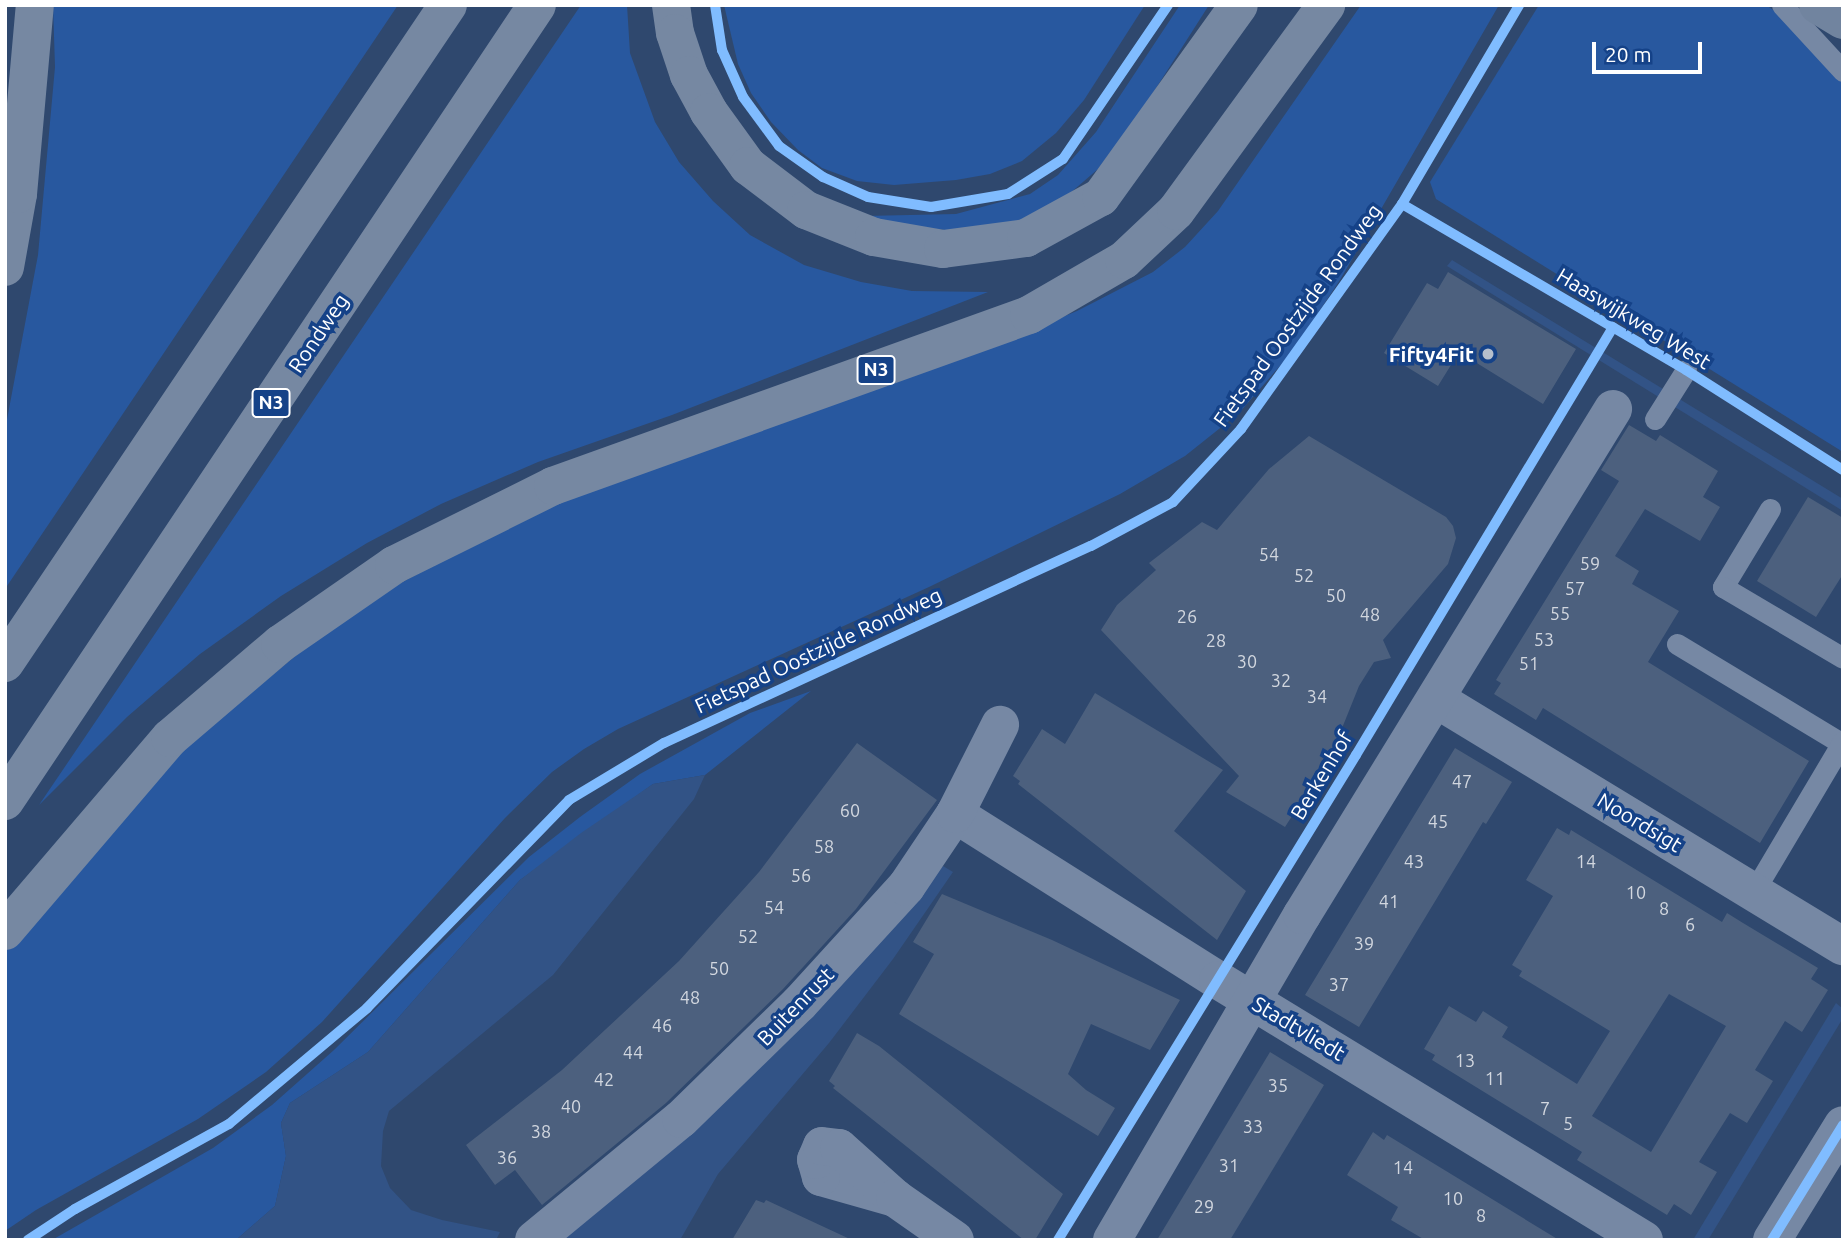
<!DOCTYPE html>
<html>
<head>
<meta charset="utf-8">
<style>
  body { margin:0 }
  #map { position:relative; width:1848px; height:1245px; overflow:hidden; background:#2f486e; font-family:Ubuntu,sans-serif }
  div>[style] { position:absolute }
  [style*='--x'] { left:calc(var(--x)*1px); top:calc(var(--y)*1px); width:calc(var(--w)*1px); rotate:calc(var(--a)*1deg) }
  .green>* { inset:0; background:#28589f }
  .water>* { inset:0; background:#325386 }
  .building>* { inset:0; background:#4c607e }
  .service>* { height:21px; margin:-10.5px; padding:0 10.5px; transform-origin:10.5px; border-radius:10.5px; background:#7688a4 }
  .minor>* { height:38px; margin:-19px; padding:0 19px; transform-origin:19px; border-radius:19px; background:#7688a4 }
  .tertiary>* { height:38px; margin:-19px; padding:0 19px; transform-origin:19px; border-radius:19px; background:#7688a4 }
  .secondary>* { height:38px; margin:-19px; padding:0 19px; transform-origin:19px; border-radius:19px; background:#71849f }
  .trunk>* { height:38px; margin:-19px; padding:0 19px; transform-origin:19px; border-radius:19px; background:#7688a2 }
  .cycleway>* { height:10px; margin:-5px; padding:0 5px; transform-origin:5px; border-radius:5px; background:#80bcff }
  .dots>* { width:19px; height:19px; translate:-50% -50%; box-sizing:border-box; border:4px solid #154288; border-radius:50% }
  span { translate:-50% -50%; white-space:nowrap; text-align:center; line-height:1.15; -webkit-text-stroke:7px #154288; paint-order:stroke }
  .number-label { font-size:18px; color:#d2d7df }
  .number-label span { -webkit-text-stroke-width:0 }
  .shield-label span { padding:2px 5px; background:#154288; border:2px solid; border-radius:5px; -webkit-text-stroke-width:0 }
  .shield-label { font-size:19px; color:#fff; font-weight:700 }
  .street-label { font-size:21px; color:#fff }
  .poi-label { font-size:21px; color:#fff; font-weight:700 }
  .right { translate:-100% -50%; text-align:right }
  .frame { position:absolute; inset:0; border:7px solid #fff; pointer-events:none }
  .scale { position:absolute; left:1592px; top:42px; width:110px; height:32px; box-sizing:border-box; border:4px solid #fff; border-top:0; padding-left:9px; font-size:21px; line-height:24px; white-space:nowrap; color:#fff; -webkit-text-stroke:5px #154288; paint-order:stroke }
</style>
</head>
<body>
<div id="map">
  <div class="green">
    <div style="clip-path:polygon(53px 5px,398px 5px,5px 589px,5px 430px,38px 255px,55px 67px)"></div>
    <div style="clip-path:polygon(581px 5px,627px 5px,630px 53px,655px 122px,679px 162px,713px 201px,750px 235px,804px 265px,861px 282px,912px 291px,988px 292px,672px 415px,538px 462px,441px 504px,367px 543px,281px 596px,200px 654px,127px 717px,39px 805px)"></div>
    <div style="clip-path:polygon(724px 5px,1145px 5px,1084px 100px,1056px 133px,1022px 161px,990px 174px,956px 180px,894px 185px,857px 181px,822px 168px,798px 150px,771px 122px,751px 93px,738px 64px)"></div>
    <div style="clip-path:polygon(1180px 5px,1209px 5px,1144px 107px,1098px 169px,1061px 201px,1021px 222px,956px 231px,886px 224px,864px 216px,956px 214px,1030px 194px,1058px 175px,1096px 132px)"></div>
    <div style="clip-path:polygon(1361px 5px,1499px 5px,1340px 280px,1292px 352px,1239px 413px,1185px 456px,1120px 494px,929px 587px,618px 729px,584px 749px,552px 772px,505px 818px,322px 1022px,266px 1072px,198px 1119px,36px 1210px,5px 1231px,5px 952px,165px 764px,352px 609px,543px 507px,985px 349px,1077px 311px,1153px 272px,1185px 247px,1218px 211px)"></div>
    <div style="clip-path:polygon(1539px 5px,1766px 5px,1843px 57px,1843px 452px,1436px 199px,1430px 182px)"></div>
    <div style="clip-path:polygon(811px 691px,705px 775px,653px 784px,520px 880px,368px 1052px,290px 1103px,281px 1123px,286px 1156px,275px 1206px,236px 1240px,52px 1240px,213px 1148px,272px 1105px,334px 1050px,529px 857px,580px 817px,640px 774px,750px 713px)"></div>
  </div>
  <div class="water">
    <div style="clip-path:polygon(1452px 260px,1843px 499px,1843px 511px,1447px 266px)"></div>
    <div style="clip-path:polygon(705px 775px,694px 799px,553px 975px,389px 1111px,383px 1131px,381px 1166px,390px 1188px,411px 1210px,442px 1220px,500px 1232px,496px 1240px,236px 1240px,275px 1206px,286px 1156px,281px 1123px,290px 1103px,368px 1052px,520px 880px,581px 833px,653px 784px)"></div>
    <div style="clip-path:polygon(943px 866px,953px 872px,893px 959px,829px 1043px,718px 1174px,680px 1240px,558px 1240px)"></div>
    <div style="clip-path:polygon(1836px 1003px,1843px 1009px,1843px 1018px,1708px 1240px,1693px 1240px)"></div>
  </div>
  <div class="building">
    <div style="clip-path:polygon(1448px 272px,1576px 349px,1543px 404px,1459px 352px,1438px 386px,1384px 353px,1427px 283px,1438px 289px)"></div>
    <div style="clip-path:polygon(1629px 425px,1656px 441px,1660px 435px,1718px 471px,1703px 497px,1720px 507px,1700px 541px,1645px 509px,1615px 556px,1639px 571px,1632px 584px,1679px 611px,1648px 662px,1809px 761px,1760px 843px,1543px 708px,1536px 720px,1494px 694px,1501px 683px,1496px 680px,1619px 481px,1601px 470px)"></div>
    <div style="clip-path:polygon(1309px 436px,1446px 517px,1453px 526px,1456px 538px,1448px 564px,1383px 640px,1391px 658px,1374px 662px,1359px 686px,1332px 753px,1326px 751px,1317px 777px,1285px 827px,1226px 792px,1239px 776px,1101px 630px,1117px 605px,1156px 570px,1149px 563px,1202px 522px,1217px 530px,1269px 469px)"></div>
    <div style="clip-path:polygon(1808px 497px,1843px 518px,1843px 574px,1816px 617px,1757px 581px)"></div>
    <div style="clip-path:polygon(1095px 693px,1223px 770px,1174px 831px,1246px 891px,1217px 940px,1018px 784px,1020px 781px,1013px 776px,1042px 729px,1065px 744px)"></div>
    <div style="clip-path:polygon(857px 743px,937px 800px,856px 909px,783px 989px,666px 1103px,542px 1205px,515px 1170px,495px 1185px,466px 1145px,562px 1070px,679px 961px,759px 872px)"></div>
    <div style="clip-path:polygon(1455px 748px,1512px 782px,1486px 824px,1483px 822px,1359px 1027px,1305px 995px)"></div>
    <div style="clip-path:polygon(evenodd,1557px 828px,1569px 835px,1571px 830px,1722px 922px,1727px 913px,1743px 923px,1818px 968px,1811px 979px,1828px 990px,1802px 1032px,1785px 1021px,1755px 1070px,1773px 1081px,1747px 1123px,1730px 1113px,1699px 1162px,1717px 1172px,1691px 1215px,1674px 1204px,1667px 1215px,1577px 1160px,1582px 1152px,1432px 1060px,1435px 1055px,1424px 1049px,1449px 1006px,1476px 1022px,1483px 1011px,1508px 1027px,1502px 1037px,1577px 1084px,1610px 1031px,1519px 976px,1522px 971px,1512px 965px,1553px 896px,1526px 880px,1557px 828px,1669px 994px,1726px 1026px,1651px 1152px,1592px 1116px,1669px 994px)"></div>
    <div style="clip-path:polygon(942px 894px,1052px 940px,1180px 1000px,1150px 1050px,1091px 1024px,1068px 1074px,1086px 1090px,1115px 1108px,1098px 1136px,899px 1014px,934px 954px,913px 942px)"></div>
    <div style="clip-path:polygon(857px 1033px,879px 1046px,1063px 1194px,1035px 1240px,1024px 1240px,833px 1088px,835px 1086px,829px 1081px)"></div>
    <div style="clip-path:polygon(1270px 1052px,1324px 1085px,1230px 1240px,1157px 1240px)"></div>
    <div style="clip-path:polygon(1373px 1132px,1384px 1140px,1387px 1135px,1559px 1240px,1425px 1240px,1391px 1220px,1398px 1207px,1347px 1175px)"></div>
    <div style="clip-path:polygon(756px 1200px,764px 1203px,766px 1200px,852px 1240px,732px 1240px)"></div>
  </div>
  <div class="service">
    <div style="--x:1782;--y:5;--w:90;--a:47.3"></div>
    <div style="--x:1655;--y:419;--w:58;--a:-57.7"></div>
    <div style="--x:1770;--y:509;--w:91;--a:121.1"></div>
    <div style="--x:1723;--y:587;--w:139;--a:30.6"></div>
    <div style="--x:1677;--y:644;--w:192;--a:31.1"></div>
    <div style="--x:1754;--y:891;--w:174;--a:-59.3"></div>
  </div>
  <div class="minor">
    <div style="--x:1436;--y:699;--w:476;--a:31.3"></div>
    <div style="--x:955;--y:814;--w:311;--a:32.3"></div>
    <div style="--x:1218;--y:980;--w:499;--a:31.4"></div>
    <div style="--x:895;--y:1198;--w:77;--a:-164.2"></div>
    <div style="--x:821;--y:1177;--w:18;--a:-106"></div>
    <div style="--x:816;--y:1160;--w:15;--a:-67"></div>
    <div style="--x:822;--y:1146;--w:17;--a:7"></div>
    <div style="--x:839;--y:1148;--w:75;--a:41.8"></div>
    <div style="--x:895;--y:1198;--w:73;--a:35"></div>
    <div style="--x:534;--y:1240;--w:190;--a:-39.5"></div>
    <div style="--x:681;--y:1119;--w:165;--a:-44.3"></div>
    <div style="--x:799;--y:1004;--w:159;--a:-47.6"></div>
    <div style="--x:906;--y:887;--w:88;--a:-56.1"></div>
    <div style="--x:955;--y:814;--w:100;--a:-63.2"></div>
    <div style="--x:1112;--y:1240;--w:376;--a:-59.7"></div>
    <div style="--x:1302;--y:915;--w:594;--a:-58.42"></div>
  </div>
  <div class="tertiary">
    <div style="--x:1772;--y:1240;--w:135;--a:-58.3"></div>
  </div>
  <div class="secondary">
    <div style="--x:1818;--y:5;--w:29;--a:31"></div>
  </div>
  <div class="trunk">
    <div style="--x:671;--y:5;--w:28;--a:82"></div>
    <div style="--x:675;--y:33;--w:44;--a:71.6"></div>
    <div style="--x:689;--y:75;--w:42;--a:61.6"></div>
    <div style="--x:709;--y:112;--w:67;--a:54.2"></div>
    <div style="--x:748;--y:166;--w:73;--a:37.2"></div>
    <div style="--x:806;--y:210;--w:73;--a:21.7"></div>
    <div style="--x:874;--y:237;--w:70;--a:9.9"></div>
    <div style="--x:943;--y:249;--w:84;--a:-7.5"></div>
    <div style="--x:1026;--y:238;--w:85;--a:-28.7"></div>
    <div style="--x:1101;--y:197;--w:236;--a:-54.3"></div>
    <div style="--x:5;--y:267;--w:74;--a:-79.9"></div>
    <div style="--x:18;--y:194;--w:190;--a:-84.9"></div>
    <div style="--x:5;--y:663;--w:793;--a:-56.05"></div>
    <div style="--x:5;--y:801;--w:957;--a:-56.24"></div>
    <div style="--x:5;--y:931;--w:254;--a:-49.5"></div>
    <div style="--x:170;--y:738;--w:145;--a:-40.5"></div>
    <div style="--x:280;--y:644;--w:139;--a:-34.7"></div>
    <div style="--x:394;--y:565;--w:178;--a:-26.4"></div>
    <div style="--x:553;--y:486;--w:506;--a:-19.76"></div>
    <div style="--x:1029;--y:315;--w:110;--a:-30.1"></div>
    <div style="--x:1124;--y:260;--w:71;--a:-43.3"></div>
    <div style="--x:1176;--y:211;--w:255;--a:-53.9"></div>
  </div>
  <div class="cycleway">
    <div style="--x:715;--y:5;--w:46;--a:81.2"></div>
    <div style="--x:722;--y:50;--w:51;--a:65.9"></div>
    <div style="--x:743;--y:97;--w:61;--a:53.7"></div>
    <div style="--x:779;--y:146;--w:54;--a:35.2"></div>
    <div style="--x:823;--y:177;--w:49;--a:24"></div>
    <div style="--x:868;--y:197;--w:64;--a:9"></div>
    <div style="--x:931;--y:207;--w:78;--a:-9.6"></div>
    <div style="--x:1008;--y:194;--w:65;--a:-32.5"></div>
    <div style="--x:1063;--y:159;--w:186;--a:-55.7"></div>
    <div style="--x:1402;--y:204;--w:329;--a:30.3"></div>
    <div style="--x:1686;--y:370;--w:186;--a:32.5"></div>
    <div style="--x:28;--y:1240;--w:56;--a:-33.4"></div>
    <div style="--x:75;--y:1209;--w:176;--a:-28.9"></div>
    <div style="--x:229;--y:1124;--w:180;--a:-40"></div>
    <div style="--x:367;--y:1008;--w:290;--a:-45.8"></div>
    <div style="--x:569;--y:800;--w:111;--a:-31"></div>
    <div style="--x:664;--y:743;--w:470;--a:-24.8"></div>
    <div style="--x:1091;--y:546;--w:93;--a:-28.2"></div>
    <div style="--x:1173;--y:502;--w:100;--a:-47"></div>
    <div style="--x:1241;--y:429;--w:277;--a:-54.4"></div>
    <div style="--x:1402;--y:204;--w:231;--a:-59.5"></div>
    <div style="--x:1058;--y:1240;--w:569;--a:-58.43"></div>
    <div style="--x:1356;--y:755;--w:499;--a:-59"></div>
    <div style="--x:1772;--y:1240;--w:135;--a:-58.3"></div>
  </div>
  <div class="dots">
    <div style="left:1488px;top:354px;background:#b6bfcc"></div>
  </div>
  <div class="number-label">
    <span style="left:1269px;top:554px">54</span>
    <span style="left:1590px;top:563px">59</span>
    <span style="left:1304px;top:575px">52</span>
    <span style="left:1575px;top:588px">57</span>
    <span style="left:1336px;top:595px">50</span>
    <span style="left:1560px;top:613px">55</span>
    <span style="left:1370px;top:614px">48</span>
    <span style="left:1187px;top:616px">26</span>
    <span style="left:1544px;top:639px">53</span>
    <span style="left:1216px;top:640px">28</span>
    <span style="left:1247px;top:661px">30</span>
    <span style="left:1529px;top:663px">51</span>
    <span style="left:1281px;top:680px">32</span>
    <span style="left:1317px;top:696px">34</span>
    <span style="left:1462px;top:781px">47</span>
    <span style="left:850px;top:810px">60</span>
    <span style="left:1438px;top:821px">45</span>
    <span style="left:824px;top:846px">58</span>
    <span style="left:1414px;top:861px">43</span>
    <span style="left:1586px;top:861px">14</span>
    <span style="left:801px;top:875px">56</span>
    <span style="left:1636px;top:892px">10</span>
    <span style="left:1389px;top:901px">41</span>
    <span style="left:774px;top:907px">54</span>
    <span style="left:1664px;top:908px">8</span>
    <span style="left:1690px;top:924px">6</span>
    <span style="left:748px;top:936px">52</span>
    <span style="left:1364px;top:943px">39</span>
    <span style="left:719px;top:968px">50</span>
    <span style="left:1339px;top:984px">37</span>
    <span style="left:690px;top:997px">48</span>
    <span style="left:662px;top:1025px">46</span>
    <span style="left:633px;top:1052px">44</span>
    <span style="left:1465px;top:1060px">13</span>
    <span style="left:1495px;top:1078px">11</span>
    <span style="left:604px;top:1079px">42</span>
    <span style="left:1278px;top:1085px">35</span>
    <span style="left:571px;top:1106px">40</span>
    <span style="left:1545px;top:1108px">7</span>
    <span style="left:1568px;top:1123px">5</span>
    <span style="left:1253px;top:1126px">33</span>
    <span style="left:541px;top:1131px">38</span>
    <span style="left:507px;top:1157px">36</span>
    <span style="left:1229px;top:1165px">31</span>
    <span style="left:1403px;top:1167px">14</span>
    <span style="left:1453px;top:1198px">10</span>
    <span style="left:1204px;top:1206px">29</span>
    <span style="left:1481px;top:1215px">8</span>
  </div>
  <div class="shield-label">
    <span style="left:876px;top:370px">N3</span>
    <span style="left:271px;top:403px">N3</span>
  </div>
  <div class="street-label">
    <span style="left:1297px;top:315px;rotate:-54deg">Fietspad Oostzijde Rondweg</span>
    <span style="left:1634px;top:318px;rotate:31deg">Haaswijkweg West</span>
    <span style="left:318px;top:333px;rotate:-56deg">Rondweg</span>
    <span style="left:818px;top:650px;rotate:-25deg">Fietspad Oostzijde Rondweg</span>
    <span style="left:1321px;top:775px;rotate:-59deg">Berkenhof</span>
    <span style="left:1640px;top:822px;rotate:31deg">Noordsigt</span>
    <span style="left:795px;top:1006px;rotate:-46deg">Buitenrust</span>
    <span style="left:1299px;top:1028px;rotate:31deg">Stadtvliedt</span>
  </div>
  <div class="poi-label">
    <span class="right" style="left:1474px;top:354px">Fifty4Fit</span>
  </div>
  <div class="frame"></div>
  <div class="scale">20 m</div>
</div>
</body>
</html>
